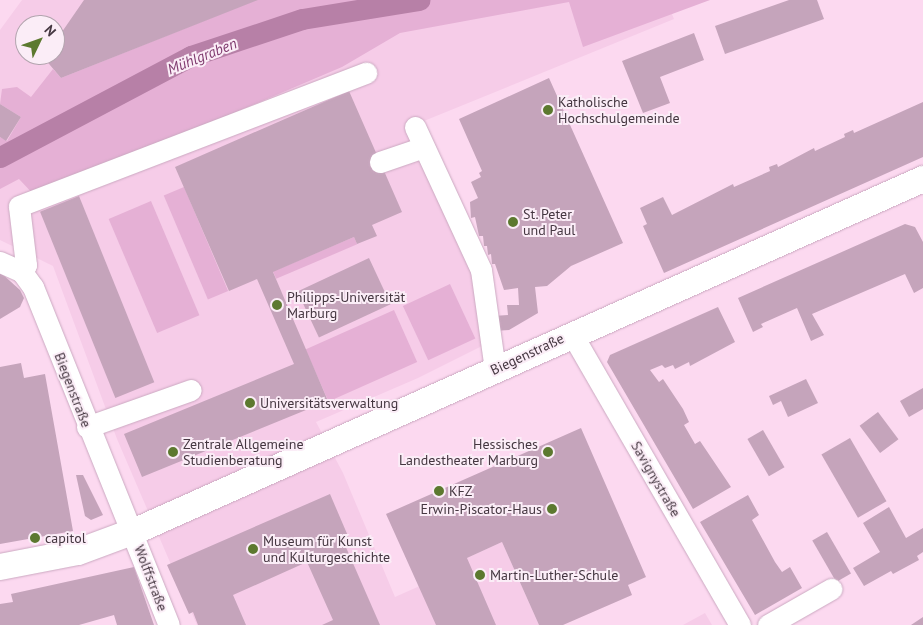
<!DOCTYPE html>
<html>
<head>
<meta charset="utf-8">
<style>
  body { margin:0 }
  #map { position:relative; width:923px; height:625px; overflow:hidden; background:#fcd9f0; font-family:"PT Sans",sans-serif }
  div>[style] { position:absolute }
  [style*='--x'] { left:calc(var(--x)*1px); top:calc(var(--y)*1px); width:calc(var(--w)*1px); rotate:calc(var(--a)*1deg) }
  .built>* { inset:0; background:#f6cce8 }
  .green>* { inset:0; background:#e5b0d5; transform-origin:0 0 }
  .canal>* { height:21px; margin:-10.5px; padding:0 10.5px; transform-origin:10.5px; border-radius:10.5px; background:#b780a7 }
  .building>* { inset:0; background:#c5a4bb; transform-origin:0 0 }
  .roads { filter:drop-shadow(0 0 1px #cba9c1) drop-shadow(0 0 1px #cba9c1) }
  .minor>* { height:21px; margin:-10.5px; padding:0 10.5px; transform-origin:10.5px; border-radius:10.5px; background:#fff }
  .major>* { height:26px; margin:-13px; padding:0 13px; transform-origin:13px; border-radius:13px; background:#fff }
  .dots>* { width:14px; height:14px; translate:-50% -50%; box-sizing:border-box; border:2px solid #fbedf7; border-radius:50% }
  span { translate:-50% -50%; white-space:nowrap; text-align:center; line-height:1.15; -webkit-text-stroke:4px #fbedf7; paint-order:stroke }
  .poi-label { font-size:14px; color:#453741 }
  .left { translate:0 -50%; text-align:left }
  .right { translate:-100% -50%; text-align:right }
  .street-label { font-size:14px; color:#453741 }
  .water-label { font-size:15px; color:#7f3a6e; font-style:italic }
  .north { position:absolute; left:15px; top:15px; width:50px; height:50px; box-sizing:border-box; background:#fbedf7; border:1px solid #b2a4ae; border-radius:50%; rotate:48deg; font-size:14px; font-weight:700; line-height:20px; text-align:center; color:#453741 }
  .north::after { content:''; display:block; margin:auto; width:18px; height:22px; background:#5c792f; clip-path:polygon(50% 0,100% 100%,50% 72%,0 100%) }
</style>
</head>
<body>
<div id="map">
  <div class="built">
    <div style="clip-path:polygon(evenodd,22px 0,666px 0,674px 19px,419px 123px,486px 268px,488px 343px,418px 378px,316px 422px,343px 473px,395px 597px,469px 564px,467px 558px,502px 542px,539px 625px,197px 625px,117px 439px,53px 266px,0 240px,0 30px,22px 0,25px 25px,55px 25px,55px 55px,25px 55px,25px 25px)"></div>
    <div style="clip-path:polygon(705px 613px,712px 625px,683px 625px)"></div>
  </div>
  <div class="green">
    <div style="clip-path:polygon(256px 0,710px 0,583px 47px,569px 2px,400px 33px,342px 67px,36px 197px,19px 179px,0 189px,0 137px,7px 141px,21px 117px,0 104px,2px 89px,17px 87px,31px 97px,53px 69px,61px 78px)"></div>
    <div style="left:184px;top:187px;width:113px;height:22px;rotate:67deg"></div>
    <div style="left:151px;top:201px;width:124px;height:46px;rotate:67deg"></div>
    <div style="left:354px;top:237px;width:8px;height:88px;rotate:67deg"></div>
    <div style="left:450px;top:284px;width:60px;height:52px;rotate:65deg"></div>
    <div style="left:394px;top:310px;width:57px;height:97px;rotate:66deg"></div>
  </div>
  <div class="canal">
    <div style="--x:0;--y:157;--w:216;--a:-27.9"></div>
    <div style="--x:191;--y:56;--w:117;--a:-18.4"></div>
    <div style="--x:302;--y:19;--w:119;--a:-9.2"></div>
  </div>
  <div class="building">
    <div style="clip-path:polygon(84px 0,258px 0,61px 78px,44px 58px,55px 55px,55px 42px)"></div>
    <div style="clip-path:polygon(789px 0,817px 0,824px 19px,725px 54px,715px 26px)"></div>
    <div style="clip-path:polygon(694px 33px,704px 60px,660px 77px,670px 103px,643px 113px,622px 61px)"></div>
    <div style="clip-path:polygon(549px 78px,623px 243px,571px 266px,547px 286px,535px 287px,538px 313px,509px 330px,494px 331px,493px 316px,508px 315px,507px 305px,519px 305px,518px 288px,504px 290px,495px 264px,492px 264px,491px 254px,488px 255px,487px 246px,484px 246px,483px 236px,479px 236px,475px 217px,471px 218px,470px 202px,478px 198px,471px 182px,481px 177px,479px 173px,482px 171px,459px 119px)"></div>
    <div style="clip-path:polygon(349px 91px,402px 212px,372px 225px,377px 236px,357px 244px,354px 237px,273px 272px,328px 401px,142px 477px,124px 434px,294px 364px,257px 279px,229px 291px,175px 167px)"></div>
    <div style="clip-path:polygon(923px 102px,923px 157px,664px 273px,643px 226px,647px 224px,640px 208px,663px 197px,672px 215px,733px 184px,734px 187px,770px 171px,769px 167px,777px 164px,778px 167px,814px 148px,815px 151px,845px 137px,844px 134px,853px 130px,854px 133px)"></div>
    <div style="clip-path:polygon(0 104px,21px 117px,6px 141px,0 137px)"></div>
    <div style="left:79px;top:196px;width:201px;height:42px;rotate:68deg"></div>
    <div style="clip-path:polygon(905px 224px,915px 227px,923px 242px,923px 288px,914px 293px,905px 274px,812px 314px,824px 335px,811px 341px,797px 308px,761px 324px,763px 327px,753px 332px,738px 298px)"></div>
    <div style="left:369px;top:258px;width:51px;height:79px;rotate:65deg"></div>
    <div style="clip-path:polygon(0 272px,20px 290px,24px 298px,20px 307px,0 319px)"></div>
    <div style="clip-path:polygon(718px 307px,735px 342px,690px 366px,689px 362px,675px 369px,673px 365px,665px 368px,662px 365px,650px 370px,659px 382px,663px 379px,683px 409px,689px 422px,684px 425px,695px 444px,700px 441px,731px 487px,693px 509px,607px 362px,610px 355px)"></div>
    <div style="clip-path:polygon(21px 363px,24px 378px,45px 374px,73px 531px,0 544px,0 367px)"></div>
    <div style="clip-path:polygon(806px 379px,818px 403px,788px 417px,781px 401px,773px 405px,769px 396px)"></div>
    <div style="clip-path:polygon(923px 388px,923px 409px,909px 417px,900px 401px)"></div>
    <div style="left:878px;top:412px;width:34px;height:23px;rotate:53deg"></div>
    <div style="clip-path:polygon(581px 428px,646px 577px,628px 585px,632px 595px,563px 625px,539px 625px,502px 542px,467px 558px,496px 625px,436px 625px,386px 514px)"></div>
    <div style="left:763px;top:430px;width:43px;height:18px;rotate:60deg"></div>
    <div style="left:850px;top:438px;width:73px;height:33px;rotate:60deg"></div>
    <div style="clip-path:polygon(76px 475px,83px 475px,103px 515px,91px 520px,85px 516px)"></div>
    <div style="clip-path:polygon(330px 494px,351px 543px,345px 545px,380px 625px,322px 625px,333px 620px,307px 562px,233px 595px,246px 625px,198px 625px,193px 612px,189px 614px,167px 565px)"></div>
    <div style="clip-path:polygon(748px 495px,759px 515px,752px 520px,775px 562px,782px 572px,790px 567px,802px 588px,755px 615px,700px 522px)"></div>
    <div style="clip-path:polygon(889px 507px,906px 538px,923px 528px,923px 552px,917px 556px,919px 560px,893px 574px,891px 571px,864px 586px,853px 568px,880px 552px,863px 523px)"></div>
    <div style="left:827px;top:532px;width:48px;height:17px;rotate:60deg"></div>
    <div style="clip-path:polygon(134px 567px,154px 625px,117px 625px,114px 615px,79px 625px,0 625px,0 604px,13px 602px,11px 594px)"></div>
    <div style="clip-path:polygon(923px 617px,923px 625px,911px 625px)"></div>
  </div>
  <div class="roads">
    <div class="minor">
      <div style="--x:415;--y:127;--w:157;--a:65.2"></div>
      <div style="--x:481;--y:270;--w:100;--a:82"></div>
      <div style="--x:380;--y:162;--w:46;--a:-18.8"></div>
      <div style="--x:0;--y:262;--w:24;--a:24"></div>
      <div style="--x:22;--y:272;--w:19;--a:54"></div>
      <div style="--x:33;--y:287;--w:364;--a:68.1"></div>
      <div style="--x:22;--y:272;--w:8;--a:-60"></div>
      <div style="--x:26;--y:265;--w:59;--a:-96.8"></div>
      <div style="--x:19;--y:206;--w:372;--a:-21"></div>
      <div style="--x:572;--y:334;--w:336;--a:60"></div>
      <div style="--x:87;--y:427;--w:110;--a:-19.6"></div>
      <div style="--x:768;--y:625;--w:73;--a:-29.7"></div>
    </div>
    <div class="major">
      <div style="--x:0;--y:567;--w:79;--a:-10.9"></div>
      <div style="--x:78;--y:552;--w:66;--a:-20.4"></div>
      <div style="--x:140;--y:529;--w:858;--a:-24.08"></div>
    </div>
  </div>
  <div class="dots">
    <div style="left:548px;top:110px;background:#5c792f"></div>
    <div style="left:513px;top:222px;background:#5c792f"></div>
    <div style="left:277px;top:305px;background:#5c792f"></div>
    <div style="left:250px;top:403px;background:#5c792f"></div>
    <div style="left:173px;top:452px;background:#5c792f"></div>
    <div style="left:548px;top:452px;background:#5c792f"></div>
    <div style="left:439px;top:491px;background:#5c792f"></div>
    <div style="left:552px;top:509px;background:#5c792f"></div>
    <div style="left:35px;top:538px;background:#5c792f"></div>
    <div style="left:253px;top:549px;background:#5c792f"></div>
    <div style="left:480px;top:575px;background:#5c792f"></div>
  </div>
  <div class="poi-label">
    <span class="left" style="left:558px;top:110px">Katholische<br>Hochschulgemeinde</span>
    <span class="left" style="left:523px;top:222px">St. Peter<br>und Paul</span>
    <span class="left" style="left:287px;top:305px">Philipps-Universität<br>Marburg</span>
    <span class="left" style="left:260px;top:403px">Universitätsverwaltung</span>
    <span class="left" style="left:183px;top:452px">Zentrale Allgemeine<br>Studienberatung</span>
    <span class="right" style="left:538px;top:452px">Hessisches<br>Landestheater Marburg</span>
    <span class="left" style="left:449px;top:491px">KFZ</span>
    <span class="right" style="left:542px;top:509px">Erwin-Piscator-Haus</span>
    <span class="left" style="left:45px;top:538px">capitol</span>
    <span class="left" style="left:263px;top:549px">Museum für Kunst<br>und Kulturgeschichte</span>
    <span class="left" style="left:490px;top:575px">Martin-Luther-Schule</span>
  </div>
  <div class="street-label">
    <span style="left:527px;top:354px;rotate:-25deg">Biegenstraße</span>
    <span style="left:73px;top:390px;rotate:69deg">Biegenstraße</span>
    <span style="left:656px;top:479px;rotate:60deg">Savignystraße</span>
    <span style="left:151px;top:578px;rotate:69deg">Wolffstraße</span>
  </div>
  <div class="water-label">
    <span style="left:202px;top:56px;rotate:-22deg">Mühlgraben</span>
  </div>
  <div class="north">N</div>
</div>
</body>
</html>
